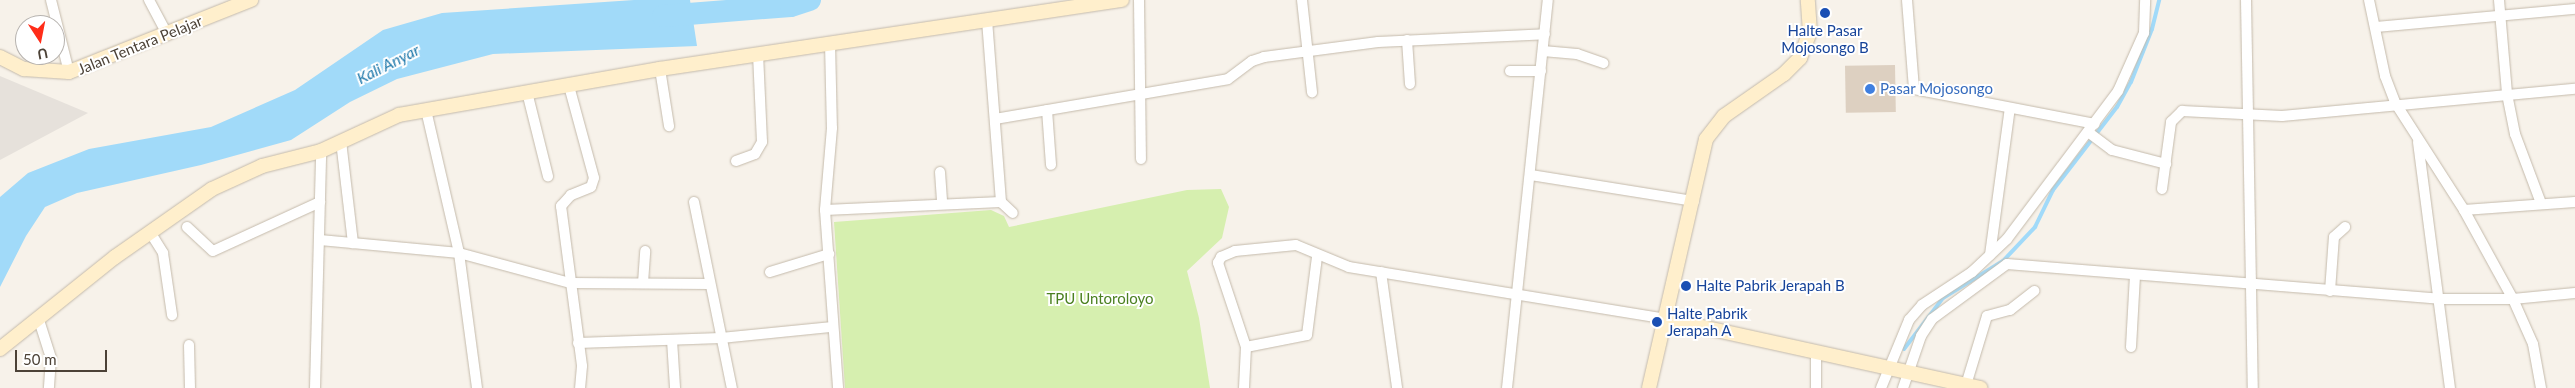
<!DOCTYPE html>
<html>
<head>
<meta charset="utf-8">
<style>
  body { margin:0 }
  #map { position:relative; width:2575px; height:388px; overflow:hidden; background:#f7f2ea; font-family:Lato,sans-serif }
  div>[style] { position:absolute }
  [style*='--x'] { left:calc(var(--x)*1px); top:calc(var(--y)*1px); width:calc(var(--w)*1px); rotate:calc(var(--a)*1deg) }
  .industrial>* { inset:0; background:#e6e1db }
  .green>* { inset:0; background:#d6efaf }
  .water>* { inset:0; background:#a1daf9 }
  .stream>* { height:4px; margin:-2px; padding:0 2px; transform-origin:2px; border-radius:2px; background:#a1daf9 }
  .river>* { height:22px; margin:-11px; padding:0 11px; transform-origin:11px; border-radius:11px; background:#a1daf9 }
  .building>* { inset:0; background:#ddd0c1; transform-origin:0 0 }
  .roads { filter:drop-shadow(0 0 1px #c4baab) drop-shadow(0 0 1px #c4baab) }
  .street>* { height:10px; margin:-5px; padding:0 5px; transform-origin:5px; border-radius:5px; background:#fff }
  .secondary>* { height:14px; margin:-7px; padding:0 7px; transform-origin:7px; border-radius:7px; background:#ffefcc }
  .dots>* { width:14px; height:14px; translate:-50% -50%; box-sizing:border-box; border:2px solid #fff; border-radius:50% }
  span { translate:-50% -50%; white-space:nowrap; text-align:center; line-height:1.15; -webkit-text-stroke:4px #fff; paint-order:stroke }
  .transit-label { font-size:15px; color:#164399 }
  .left { translate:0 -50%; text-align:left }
  .street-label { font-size:15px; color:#4c4237 }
  .shop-label { font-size:15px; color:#366cbe }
  .park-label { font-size:15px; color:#4b8021 }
  .water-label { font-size:16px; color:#1f79ab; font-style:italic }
  .north { position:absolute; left:15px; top:15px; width:50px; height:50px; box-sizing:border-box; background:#fff; border:1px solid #b7b3af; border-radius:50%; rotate:169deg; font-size:14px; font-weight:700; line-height:20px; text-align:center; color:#4c4237 }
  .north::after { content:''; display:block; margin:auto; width:18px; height:22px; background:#ff2d19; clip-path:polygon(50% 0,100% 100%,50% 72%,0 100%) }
  .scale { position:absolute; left:15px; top:350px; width:92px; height:22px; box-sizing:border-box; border:2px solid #4c4237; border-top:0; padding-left:6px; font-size:15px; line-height:18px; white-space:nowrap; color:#4c4237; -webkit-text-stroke:4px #fff; paint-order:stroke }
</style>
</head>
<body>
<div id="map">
  <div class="industrial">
    <div style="clip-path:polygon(0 76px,88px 113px,0 160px)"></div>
  </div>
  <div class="green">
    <div style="clip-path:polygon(1221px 189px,1229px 207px,1222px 238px,1187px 271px,1199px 318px,1210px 388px,845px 388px,834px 222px,991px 210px,1004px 216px,1009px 227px,1187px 190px)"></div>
  </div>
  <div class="water">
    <div style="clip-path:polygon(634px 0,690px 0,697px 46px,493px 54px,397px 79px,350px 102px,291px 140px,201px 165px,77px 193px,45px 207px,26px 236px,0 287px,0 197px,28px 173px,89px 149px,211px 127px,295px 90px,383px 30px,442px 13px)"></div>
  </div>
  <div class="stream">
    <div style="--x:1904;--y:349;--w:64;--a:-52.6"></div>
    <div style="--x:1943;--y:298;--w:70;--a:-31.7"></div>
    <div style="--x:2003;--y:261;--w:47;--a:-46.7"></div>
    <div style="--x:2035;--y:227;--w:41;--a:-64.1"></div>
    <div style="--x:2053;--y:190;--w:105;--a:-52.4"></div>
    <div style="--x:2117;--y:107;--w:29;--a:-61"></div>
    <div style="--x:2131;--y:82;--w:57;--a:-68.4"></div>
    <div style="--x:2152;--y:29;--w:30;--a:-76"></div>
  </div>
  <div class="river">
    <div style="--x:663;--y:16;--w:128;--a:-4.5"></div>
    <div style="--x:791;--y:6;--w:20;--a:-18"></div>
  </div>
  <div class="building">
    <div style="left:1895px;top:65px;width:47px;height:50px;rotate:89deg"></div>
  </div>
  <div class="roads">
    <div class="street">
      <div style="--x:51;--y:0;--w:74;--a:76"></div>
      <div style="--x:149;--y:0;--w:40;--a:62"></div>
      <div style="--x:1139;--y:0;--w:159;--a:89.3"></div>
      <div style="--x:1302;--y:0;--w:93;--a:83.8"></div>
      <div style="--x:1907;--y:0;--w:89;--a:85.5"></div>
      <div style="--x:1914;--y:89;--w:184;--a:10.9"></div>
      <div style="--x:2246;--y:0;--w:388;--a:89"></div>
      <div style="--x:2369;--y:0;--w:78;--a:78.1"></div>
      <div style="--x:2385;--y:76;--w:30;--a:69"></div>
      <div style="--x:2396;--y:104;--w:126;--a:57.3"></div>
      <div style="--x:2464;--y:210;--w:102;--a:61.2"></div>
      <div style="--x:2513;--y:299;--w:49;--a:66"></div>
      <div style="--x:2533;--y:344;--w:45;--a:79.7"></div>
      <div style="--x:2499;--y:0;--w:94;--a:85.1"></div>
      <div style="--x:2507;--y:94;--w:41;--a:78.7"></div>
      <div style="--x:2515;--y:134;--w:74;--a:69.4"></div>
      <div style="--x:987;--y:20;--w:183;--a:85.6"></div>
      <div style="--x:2376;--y:27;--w:200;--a:-5.2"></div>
      <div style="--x:1407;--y:40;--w:44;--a:86.1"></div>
      <div style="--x:830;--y:43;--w:85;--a:88.7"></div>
      <div style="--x:832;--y:128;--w:82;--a:94.9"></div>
      <div style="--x:825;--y:210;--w:178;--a:85.8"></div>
      <div style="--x:1543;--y:51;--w:34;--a:5"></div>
      <div style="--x:1577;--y:54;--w:28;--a:19"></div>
      <div style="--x:660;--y:69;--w:58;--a:81"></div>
      <div style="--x:1510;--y:71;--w:31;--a:0"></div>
      <div style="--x:569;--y:86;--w:95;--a:74.8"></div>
      <div style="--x:594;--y:178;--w:9;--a:108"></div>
      <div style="--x:591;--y:187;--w:22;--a:158"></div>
      <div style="--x:571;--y:195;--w:15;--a:132"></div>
      <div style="--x:561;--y:206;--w:161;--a:82.5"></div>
      <div style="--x:582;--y:366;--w:22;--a:95"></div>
      <div style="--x:527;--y:92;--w:87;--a:76"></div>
      <div style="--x:426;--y:110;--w:147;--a:77"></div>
      <div style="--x:459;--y:253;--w:136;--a:82.4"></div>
      <div style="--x:1047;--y:110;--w:55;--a:85.8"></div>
      <div style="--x:995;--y:119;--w:236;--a:-9.7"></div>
      <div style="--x:1228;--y:79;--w:30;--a:-37"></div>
      <div style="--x:1252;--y:61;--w:13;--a:-18"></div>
      <div style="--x:1264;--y:57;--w:115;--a:-7.5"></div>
      <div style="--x:1378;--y:42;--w:167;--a:-2.7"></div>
      <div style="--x:2088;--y:132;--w:30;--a:37"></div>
      <div style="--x:2112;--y:150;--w:56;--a:14.5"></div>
      <div style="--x:341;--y:141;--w:103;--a:83.3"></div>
      <div style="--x:2418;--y:142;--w:248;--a:82.6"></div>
      <div style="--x:736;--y:161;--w:20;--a:-20"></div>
      <div style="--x:755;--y:154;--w:14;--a:-60"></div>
      <div style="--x:762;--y:142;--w:87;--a:-92.6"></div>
      <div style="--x:940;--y:172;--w:31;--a:86"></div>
      <div style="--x:1531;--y:175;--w:165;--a:9.1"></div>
      <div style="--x:2162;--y:189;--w:68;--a:-82.3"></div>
      <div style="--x:2171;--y:122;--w:16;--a:-45"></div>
      <div style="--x:2182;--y:111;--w:100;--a:2.9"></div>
      <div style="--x:2282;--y:116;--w:294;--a:-5.3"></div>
      <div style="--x:694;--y:202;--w:190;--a:78.5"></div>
      <div style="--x:825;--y:210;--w:176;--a:-2.6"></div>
      <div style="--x:1001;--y:202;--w:16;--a:43"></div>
      <div style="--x:2464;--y:210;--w:111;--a:-4.1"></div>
      <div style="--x:187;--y:227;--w:35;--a:43"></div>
      <div style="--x:213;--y:251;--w:118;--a:-24.6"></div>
      <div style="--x:150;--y:232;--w:25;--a:58"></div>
      <div style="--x:163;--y:253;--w:63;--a:81.7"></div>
      <div style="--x:320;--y:240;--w:140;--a:5.3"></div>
      <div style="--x:459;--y:253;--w:115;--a:15.1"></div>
      <div style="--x:570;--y:283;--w:140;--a:0.4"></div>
      <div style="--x:1990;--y:255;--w:148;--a:-82.3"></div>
      <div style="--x:770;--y:272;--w:62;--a:-17"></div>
      <div style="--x:1381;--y:272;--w:117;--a:82.1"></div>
      <div style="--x:643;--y:283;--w:32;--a:-86"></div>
      <div style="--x:2330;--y:291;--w:54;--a:-85.8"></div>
      <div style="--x:2334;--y:237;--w:15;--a:-42"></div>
      <div style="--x:38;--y:317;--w:43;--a:72.4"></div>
      <div style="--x:51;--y:358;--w:30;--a:94"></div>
      <div style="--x:672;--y:340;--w:48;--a:86.4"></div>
      <div style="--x:578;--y:343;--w:143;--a:-2"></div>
      <div style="--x:721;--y:338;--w:112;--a:-5.7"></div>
      <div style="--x:189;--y:345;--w:43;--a:88.7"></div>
      <div style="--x:1246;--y:347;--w:62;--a:-11.1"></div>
      <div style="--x:1307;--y:335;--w:79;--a:-82.7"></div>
      <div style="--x:2131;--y:347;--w:71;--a:-86.8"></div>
      <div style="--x:1816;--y:352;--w:36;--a:90"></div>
      <div style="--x:1966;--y:385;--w:72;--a:-73.1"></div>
      <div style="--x:1987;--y:316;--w:24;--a:-15"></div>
      <div style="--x:2010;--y:310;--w:31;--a:-38"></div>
      <div style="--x:315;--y:388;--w:237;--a:-88.5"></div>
      <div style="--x:1244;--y:388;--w:41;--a:-87.2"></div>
      <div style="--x:1246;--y:347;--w:89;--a:-108.4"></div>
      <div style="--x:1218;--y:263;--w:7;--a:-63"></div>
      <div style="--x:1221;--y:257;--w:15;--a:-23"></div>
      <div style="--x:1235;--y:251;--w:61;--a:-5.6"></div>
      <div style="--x:1296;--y:245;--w:57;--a:22.5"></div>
      <div style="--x:1349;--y:267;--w:321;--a:9.3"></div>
      <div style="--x:1507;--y:388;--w:390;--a:-84"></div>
      <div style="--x:1881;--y:388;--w:74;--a:-67.6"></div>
      <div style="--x:1909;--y:320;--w:20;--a:-49"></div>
      <div style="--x:1922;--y:305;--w:60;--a:-33.4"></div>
      <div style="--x:1972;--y:272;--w:48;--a:-43.3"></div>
      <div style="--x:2007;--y:239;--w:185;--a:-53.1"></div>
      <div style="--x:2118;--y:91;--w:64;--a:-65.9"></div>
      <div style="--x:2144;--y:33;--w:33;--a:-88"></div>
      <div style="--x:1903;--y:388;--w:55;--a:-70.9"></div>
      <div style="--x:1921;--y:336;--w:20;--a:-57"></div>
      <div style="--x:1932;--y:319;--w:93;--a:-36.3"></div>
      <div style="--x:2007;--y:264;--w:434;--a:4.6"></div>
      <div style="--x:2440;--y:299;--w:73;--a:0"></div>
      <div style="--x:2513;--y:299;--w:62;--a:-5.5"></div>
    </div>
    <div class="secondary">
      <div style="--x:0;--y:57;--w:27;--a:27"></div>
      <div style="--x:24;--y:69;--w:45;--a:3.8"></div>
      <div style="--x:69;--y:72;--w:196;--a:-21.6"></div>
      <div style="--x:1666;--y:319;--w:322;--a:12.4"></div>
      <div style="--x:0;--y:349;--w:147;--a:-38.7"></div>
      <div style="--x:115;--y:257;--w:118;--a:-35"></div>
      <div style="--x:212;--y:189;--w:55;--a:-24.7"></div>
      <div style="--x:262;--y:166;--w:61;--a:-14.3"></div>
      <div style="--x:321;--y:151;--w:86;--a:-24.8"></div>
      <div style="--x:399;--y:115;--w:265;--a:-10"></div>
      <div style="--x:660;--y:69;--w:467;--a:-8.5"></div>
      <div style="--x:1649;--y:388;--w:255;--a:-77.1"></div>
      <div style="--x:1706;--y:139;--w:29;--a:-52"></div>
      <div style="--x:1724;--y:116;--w:73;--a:-35"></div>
      <div style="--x:1784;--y:74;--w:23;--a:-45"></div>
      <div style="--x:1800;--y:58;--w:28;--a:-69"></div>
      <div style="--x:1810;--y:32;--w:32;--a:-94"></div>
    </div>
  </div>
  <div class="dots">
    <div style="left:1825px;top:13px;background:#1a4fb4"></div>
    <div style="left:1870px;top:89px;background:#3f7fe0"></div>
    <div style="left:1686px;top:286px;background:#1a4fb4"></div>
    <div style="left:1657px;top:322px;background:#1a4fb4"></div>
  </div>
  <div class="transit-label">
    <span style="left:1825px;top:39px">Halte Pasar<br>Mojosongo B</span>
    <span class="left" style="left:1696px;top:286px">Halte Pabrik Jerapah B</span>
    <span class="left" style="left:1667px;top:322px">Halte Pabrik<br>Jerapah A</span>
  </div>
  <div class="street-label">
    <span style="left:140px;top:45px;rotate:-22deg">Jalan Tentara Pelajar</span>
  </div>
  <div class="shop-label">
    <span class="left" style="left:1880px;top:89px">Pasar Mojosongo</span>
  </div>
  <div class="park-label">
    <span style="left:1100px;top:299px">TPU Untoroloyo</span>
  </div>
  <div class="water-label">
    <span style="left:388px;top:64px;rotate:-27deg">Kali Anyar</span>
  </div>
  <div class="north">U</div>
  <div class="scale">50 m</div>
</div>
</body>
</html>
